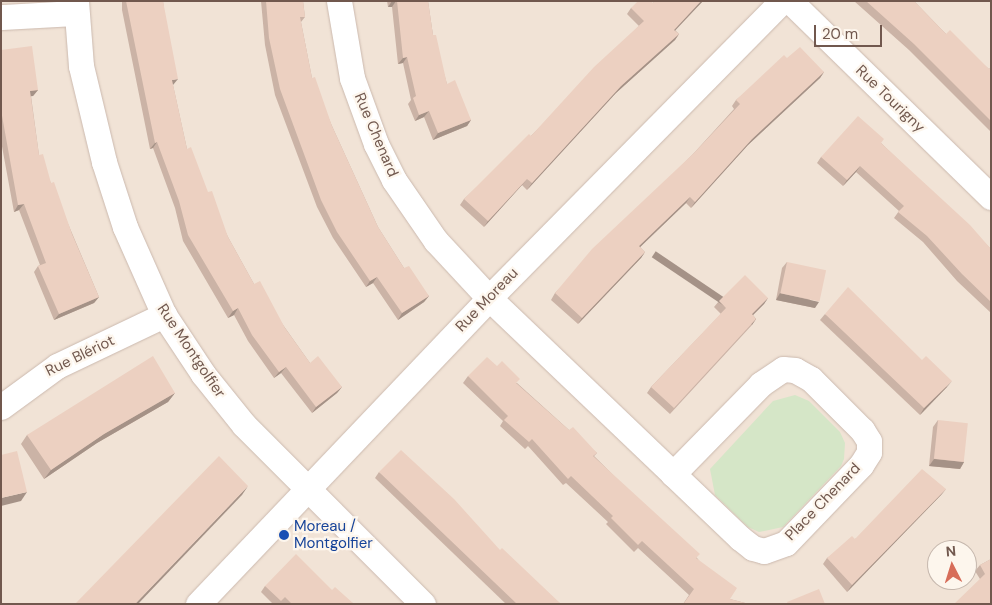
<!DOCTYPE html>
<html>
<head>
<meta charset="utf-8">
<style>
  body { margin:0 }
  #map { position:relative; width:992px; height:605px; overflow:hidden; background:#faf1e7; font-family:"DM Sans",sans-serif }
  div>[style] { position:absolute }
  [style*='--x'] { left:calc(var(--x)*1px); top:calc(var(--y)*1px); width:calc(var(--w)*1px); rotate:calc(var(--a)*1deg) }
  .residential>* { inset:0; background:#f1e3d6 }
  .green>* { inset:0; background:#d5e6c7 }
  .roads { filter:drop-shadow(0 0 1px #cbb9ae) drop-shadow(0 0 1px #cbb9ae) }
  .street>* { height:25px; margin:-12.5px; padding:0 12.5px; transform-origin:12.5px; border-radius:12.5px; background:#fff }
  .wall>* { inset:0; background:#cbb3a6 }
  .shaded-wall>* { inset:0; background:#a59287; transform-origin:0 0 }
  .building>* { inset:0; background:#ecd0c1; transform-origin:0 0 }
  .dots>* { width:14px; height:14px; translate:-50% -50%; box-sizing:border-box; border:2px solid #fdf6ed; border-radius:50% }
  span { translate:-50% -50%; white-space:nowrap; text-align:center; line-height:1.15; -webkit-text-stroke:4.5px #fdf6ed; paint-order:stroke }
  .street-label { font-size:15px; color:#71584e }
  .transit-label { font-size:15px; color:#164399 }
  .left { translate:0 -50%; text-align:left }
  .frame { position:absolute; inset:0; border:2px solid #71584e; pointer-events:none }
  .north { position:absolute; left:927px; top:540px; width:50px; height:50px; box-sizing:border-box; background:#fdf6ed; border:1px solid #c5b7ad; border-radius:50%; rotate:355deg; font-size:14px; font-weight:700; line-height:20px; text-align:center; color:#71584e }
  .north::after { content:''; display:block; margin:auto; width:18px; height:22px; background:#d76d59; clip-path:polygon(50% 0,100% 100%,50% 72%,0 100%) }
  .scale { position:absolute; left:814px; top:25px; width:68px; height:22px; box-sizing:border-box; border:2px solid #71584e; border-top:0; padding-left:6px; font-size:15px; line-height:18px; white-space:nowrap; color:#71584e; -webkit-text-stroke:4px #fdf6ed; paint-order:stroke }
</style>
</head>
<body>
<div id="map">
  <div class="residential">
    <div style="clip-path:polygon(evenodd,1px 1px,990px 1px,991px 604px,1px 604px,1px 1px,937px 550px,967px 550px,967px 580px,937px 580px,937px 550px)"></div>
  </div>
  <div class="green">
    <div style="clip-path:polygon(795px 395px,809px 401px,840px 432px,845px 443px,844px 459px,841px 466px,783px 527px,759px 532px,748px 527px,715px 495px,710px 469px,773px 401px)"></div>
  </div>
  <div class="roads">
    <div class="street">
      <div style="--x:76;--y:1;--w:65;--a:85.6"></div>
      <div style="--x:81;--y:66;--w:99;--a:76.5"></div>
      <div style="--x:104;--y:162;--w:68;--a:72.1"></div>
      <div style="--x:125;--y:227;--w:96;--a:66.1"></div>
      <div style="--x:164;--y:315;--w:71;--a:56.5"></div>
      <div style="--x:203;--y:374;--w:65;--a:51.2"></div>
      <div style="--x:244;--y:425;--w:253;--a:45"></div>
      <div style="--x:339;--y:1;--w:78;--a:80.4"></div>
      <div style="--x:352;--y:78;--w:70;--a:70"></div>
      <div style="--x:376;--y:144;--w:40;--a:63.4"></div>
      <div style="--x:394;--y:180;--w:74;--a:55.5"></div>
      <div style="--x:436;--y:241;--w:78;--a:47.1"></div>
      <div style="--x:489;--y:298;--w:255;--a:43.7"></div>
      <div style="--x:673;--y:474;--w:93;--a:43.7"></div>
      <div style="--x:740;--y:538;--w:16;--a:38"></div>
      <div style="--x:753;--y:548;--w:11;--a:15"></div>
      <div style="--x:764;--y:551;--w:23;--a:-20"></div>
      <div style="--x:786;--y:543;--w:108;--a:-46.1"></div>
      <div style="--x:861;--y:465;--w:15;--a:-58"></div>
      <div style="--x:869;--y:452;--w:11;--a:-90"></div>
      <div style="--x:869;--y:441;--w:13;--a:-122"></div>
      <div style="--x:862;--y:430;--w:72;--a:-135"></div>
      <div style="--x:811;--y:379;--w:18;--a:-151"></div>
      <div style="--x:795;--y:370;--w:12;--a:-175"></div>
      <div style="--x:783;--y:369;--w:27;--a:146"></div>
      <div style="--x:761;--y:384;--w:126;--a:134.4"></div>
      <div style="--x:790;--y:1;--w:281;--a:44.3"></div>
      <div style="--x:1;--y:17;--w:75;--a:-3.1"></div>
      <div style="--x:1;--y:407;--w:69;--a:-36.2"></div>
      <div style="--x:57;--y:366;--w:119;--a:-25.5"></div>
      <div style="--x:198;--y:604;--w:422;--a:-46.4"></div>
      <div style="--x:489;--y:298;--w:417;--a:-45.4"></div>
    </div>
  </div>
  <div class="wall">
    <div style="clip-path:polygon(122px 1px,163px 1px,173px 85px,187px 149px,228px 237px,254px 284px,310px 363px,342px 387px,337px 393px,312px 413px,281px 373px,274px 378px,248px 341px,234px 315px,228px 318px,183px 241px,175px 208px,153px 148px,150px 149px,122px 10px)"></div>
    <div style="clip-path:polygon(261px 1px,303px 1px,305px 17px,301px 22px,312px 78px,332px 126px,378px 227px,404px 268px,429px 296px,424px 302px,398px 320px,373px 283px,366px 287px,333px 238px,317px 207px,275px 95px,265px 45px)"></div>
    <div style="clip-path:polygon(387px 1px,428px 1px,433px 35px,447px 84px,471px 120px,467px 126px,433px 140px,424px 117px,415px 121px,408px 104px,411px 100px,403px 63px,398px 64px,392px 7px,388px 7px)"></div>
    <div style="clip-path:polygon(655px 1px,703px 1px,675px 30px,679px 34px,675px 40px,616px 93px,527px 190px,522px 185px,484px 227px,460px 205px,464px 199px,531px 136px,639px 26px,627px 14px,631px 8px,653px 3px)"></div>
    <div style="clip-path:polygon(854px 1px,914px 1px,946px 34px,989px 69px,991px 67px,991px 132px,909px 50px)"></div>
    <div style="clip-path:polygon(1px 50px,38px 90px,33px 96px,31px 96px,39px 155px,99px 297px,94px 303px,54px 320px,34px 272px,38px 266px,40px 265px,19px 210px,14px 212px,1px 141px)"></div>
    <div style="clip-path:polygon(787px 58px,824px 72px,820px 78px,748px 145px,691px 208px,686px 203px,640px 247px,645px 252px,641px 258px,578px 324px,551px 300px,555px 293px,694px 153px,734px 109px,732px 106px,736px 100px)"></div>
    <div style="clip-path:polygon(881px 143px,991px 249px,991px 313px,957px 281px,923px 242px,894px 218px,899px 211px,856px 172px,843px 186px,817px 163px,821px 157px)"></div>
    <div style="clip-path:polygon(787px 262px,815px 308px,776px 300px,782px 268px)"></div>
    <div style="clip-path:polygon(768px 298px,764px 304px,753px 315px,756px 319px,752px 325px,670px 414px,647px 393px,651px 387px,721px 314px,714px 307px,719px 301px)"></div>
    <div style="clip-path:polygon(825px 314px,947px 387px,920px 415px,820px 320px)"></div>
    <div style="clip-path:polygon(468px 376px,517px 383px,569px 430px,597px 453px,594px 456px,697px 558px,730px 599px,749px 604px,683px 604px,689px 595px,638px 548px,634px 552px,606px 524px,608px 522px,566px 483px,563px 485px,528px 446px,525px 449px,500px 426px,503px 421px,463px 383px)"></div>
    <div style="clip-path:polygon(175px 393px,168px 402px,97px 443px,44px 479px,21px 444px,27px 435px)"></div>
    <div style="clip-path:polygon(938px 420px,964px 462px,960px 469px,929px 466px,933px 427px)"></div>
    <div style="clip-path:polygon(379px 472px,561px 604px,506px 604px,375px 478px)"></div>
    <div style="clip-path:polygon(946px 489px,941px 495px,847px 592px,823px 564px,827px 558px,855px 539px)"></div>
    <div style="clip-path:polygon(991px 559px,991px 604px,980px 579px,975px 571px,980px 565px)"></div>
    <div style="clip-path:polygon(265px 586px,332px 590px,354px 604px,273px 604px,261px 592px)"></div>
  </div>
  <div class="shaded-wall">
    <div style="clip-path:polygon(392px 1px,396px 1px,392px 7px,388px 7px)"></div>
    <div style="clip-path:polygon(701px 1px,703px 1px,670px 36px,674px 30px)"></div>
    <div style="clip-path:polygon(679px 34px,675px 40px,616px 93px,527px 190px,532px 183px,621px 86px)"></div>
    <div style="clip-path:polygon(407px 57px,403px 63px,398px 64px,403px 58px)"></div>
    <div style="clip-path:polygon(824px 72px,820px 78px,748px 145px,691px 208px,695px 202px,752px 139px)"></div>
    <div style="clip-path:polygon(178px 79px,173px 85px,167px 86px,172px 80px)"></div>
    <div style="clip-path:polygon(38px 90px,33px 96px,26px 97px,30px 91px)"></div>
    <div style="clip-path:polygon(429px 111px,424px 117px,415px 121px,419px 115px)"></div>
    <div style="clip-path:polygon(471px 120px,467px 126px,433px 140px,438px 133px)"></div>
    <div style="clip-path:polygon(157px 142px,153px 148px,150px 149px,155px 143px)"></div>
    <div style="clip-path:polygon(860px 166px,856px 172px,843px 186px,847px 180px)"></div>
    <div style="clip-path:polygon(527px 179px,522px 185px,484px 227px,488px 221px)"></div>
    <div style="clip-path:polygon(690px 197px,686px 203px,635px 252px,639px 246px)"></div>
    <div style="clip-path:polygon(24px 204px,19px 210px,14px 212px,18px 205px)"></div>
    <div style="clip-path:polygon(645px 252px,641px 258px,578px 324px,582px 318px)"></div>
    <div style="clip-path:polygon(377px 277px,373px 283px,366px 287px,370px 281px)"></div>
    <div style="clip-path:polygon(780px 293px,819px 302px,815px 308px,776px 300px)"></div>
    <div style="clip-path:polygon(429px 296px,424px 302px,398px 320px,402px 313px)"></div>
    <div style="clip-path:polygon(99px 297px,94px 303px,54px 320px,59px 314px)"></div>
    <div style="clip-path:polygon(768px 298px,764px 304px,747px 321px,752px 314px)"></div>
    <div style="clip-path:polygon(238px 308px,234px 315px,228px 318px,233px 311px)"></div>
    <div style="left:756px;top:319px;width:7px;height:121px;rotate:124deg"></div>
    <div style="clip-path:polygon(286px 367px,281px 373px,274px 378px,279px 372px)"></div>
    <div style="clip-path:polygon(952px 381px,947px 387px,920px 415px,924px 408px)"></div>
    <div style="clip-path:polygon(342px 387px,337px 393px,312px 413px,316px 407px)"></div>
    <div style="clip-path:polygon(175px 393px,168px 402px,97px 443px,44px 479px,51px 470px,104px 434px)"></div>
    <div style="clip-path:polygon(934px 459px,964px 462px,960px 469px,929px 466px)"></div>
    <div style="clip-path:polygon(248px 486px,242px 495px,138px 604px,135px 604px)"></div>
    <div style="clip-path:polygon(946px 489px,941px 495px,847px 592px,852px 585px)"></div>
    <div style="clip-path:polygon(27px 492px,21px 501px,1px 506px,1px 498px)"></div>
  </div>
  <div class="building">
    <div style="clip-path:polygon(126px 1px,163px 1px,178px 79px,172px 80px,187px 149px,191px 147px,208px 192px,212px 191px,228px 237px,254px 284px,260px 281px,285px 328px,310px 363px,318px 356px,342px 387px,316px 407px,286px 367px,279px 372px,252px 335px,238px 308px,233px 311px,188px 235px,179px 201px,157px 142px,155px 143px)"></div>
    <div style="clip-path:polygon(266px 1px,303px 1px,305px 17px,300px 17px,312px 78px,315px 77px,332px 126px,378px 227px,404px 268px,409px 266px,429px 296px,402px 313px,377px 277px,370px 281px,337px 232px,321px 200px,280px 89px,269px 38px)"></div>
    <div style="clip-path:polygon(397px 1px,428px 1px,433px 35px,436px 35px,447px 84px,455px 80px,471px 120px,438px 133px,429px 111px,419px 115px,413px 98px,416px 96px,407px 57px,403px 58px)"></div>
    <div style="clip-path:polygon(638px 1px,651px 1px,653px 3px,655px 1px,701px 1px,674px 30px,679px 34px,621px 86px,532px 183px,527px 179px,488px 221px,464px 199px,529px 134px,531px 136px,594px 67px,644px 21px,631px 8px)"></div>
    <div style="clip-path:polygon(866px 1px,914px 1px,946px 34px,950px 30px,989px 69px,991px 67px,991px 121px,914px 44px)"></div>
    <div style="clip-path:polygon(32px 46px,38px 90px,30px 91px,39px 155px,43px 154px,51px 183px,54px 182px,72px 234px,99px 297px,59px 314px,38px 266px,46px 263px,24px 204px,18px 205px,1px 110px,1px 50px)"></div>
    <div style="clip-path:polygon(800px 47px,824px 72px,752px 139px,695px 202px,690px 197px,639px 246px,645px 252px,582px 318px,555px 293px,592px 249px,694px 153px,740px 104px,736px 100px,784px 55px,787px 58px)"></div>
    <div style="clip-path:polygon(858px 116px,884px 139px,881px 143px,970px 225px,991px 249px,991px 302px,962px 274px,927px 236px,898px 212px,904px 206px,860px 166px,847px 180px,821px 157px)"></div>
    <div style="left:787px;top:262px;width:40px;height:32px;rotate:12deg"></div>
    <div style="clip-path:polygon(745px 275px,768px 298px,752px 314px,756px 319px,674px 408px,651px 387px,726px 308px,719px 301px)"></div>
    <div style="clip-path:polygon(848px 287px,922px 360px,926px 356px,952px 381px,924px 408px,825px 314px)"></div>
    <div style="clip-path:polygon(153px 356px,175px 393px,104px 434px,51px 470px,27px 435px)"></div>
    <div style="clip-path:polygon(487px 357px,497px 366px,502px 361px,520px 379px,516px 383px,569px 430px,573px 427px,597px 453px,593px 456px,700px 554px,696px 558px,737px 588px,730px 599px,749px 604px,685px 604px,684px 603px,694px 589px,642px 541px,638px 545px,611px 518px,613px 516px,571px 476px,568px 479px,532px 439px,529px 442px,504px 420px,508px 416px,468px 376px)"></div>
    <div style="left:938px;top:420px;width:30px;height:39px;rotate:6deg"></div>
    <div style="clip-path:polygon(401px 450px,454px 499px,500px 550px,502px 548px,561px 604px,517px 604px,379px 472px)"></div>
    <div style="clip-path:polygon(17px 451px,27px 492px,1px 498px,1px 455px)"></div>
    <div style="clip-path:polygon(219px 456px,248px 486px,135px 604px,75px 604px)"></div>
    <div style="clip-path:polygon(922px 469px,946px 489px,852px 585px,827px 558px,852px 536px,855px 539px)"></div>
    <div style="clip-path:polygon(296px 554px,332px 590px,335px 587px,354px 604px,292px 604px,285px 597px,281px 601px,265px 586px)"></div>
    <div style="clip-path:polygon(991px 559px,991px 604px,954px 604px,985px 574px,980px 565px)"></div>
    <div style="clip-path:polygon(819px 589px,825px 604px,788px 604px,787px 602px)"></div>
  </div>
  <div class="dots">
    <div style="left:284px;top:535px;background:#1a4fb4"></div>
  </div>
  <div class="street-label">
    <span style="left:890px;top:99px;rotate:44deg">Rue Tourigny</span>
    <span style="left:376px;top:135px;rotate:67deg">Rue Chenard</span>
    <span style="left:487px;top:300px;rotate:-46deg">Rue Moreau</span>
    <span style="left:191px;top:351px;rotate:56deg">Rue Montgolfier</span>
    <span style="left:80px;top:356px;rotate:-26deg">Rue Blériot</span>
    <span style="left:823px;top:502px;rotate:-46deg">Place Chenard</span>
  </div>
  <div class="transit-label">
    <span class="left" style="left:294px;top:535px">Moreau /<br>Montgolfier</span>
  </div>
  <div class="frame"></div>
  <div class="north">N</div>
  <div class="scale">20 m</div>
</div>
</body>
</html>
